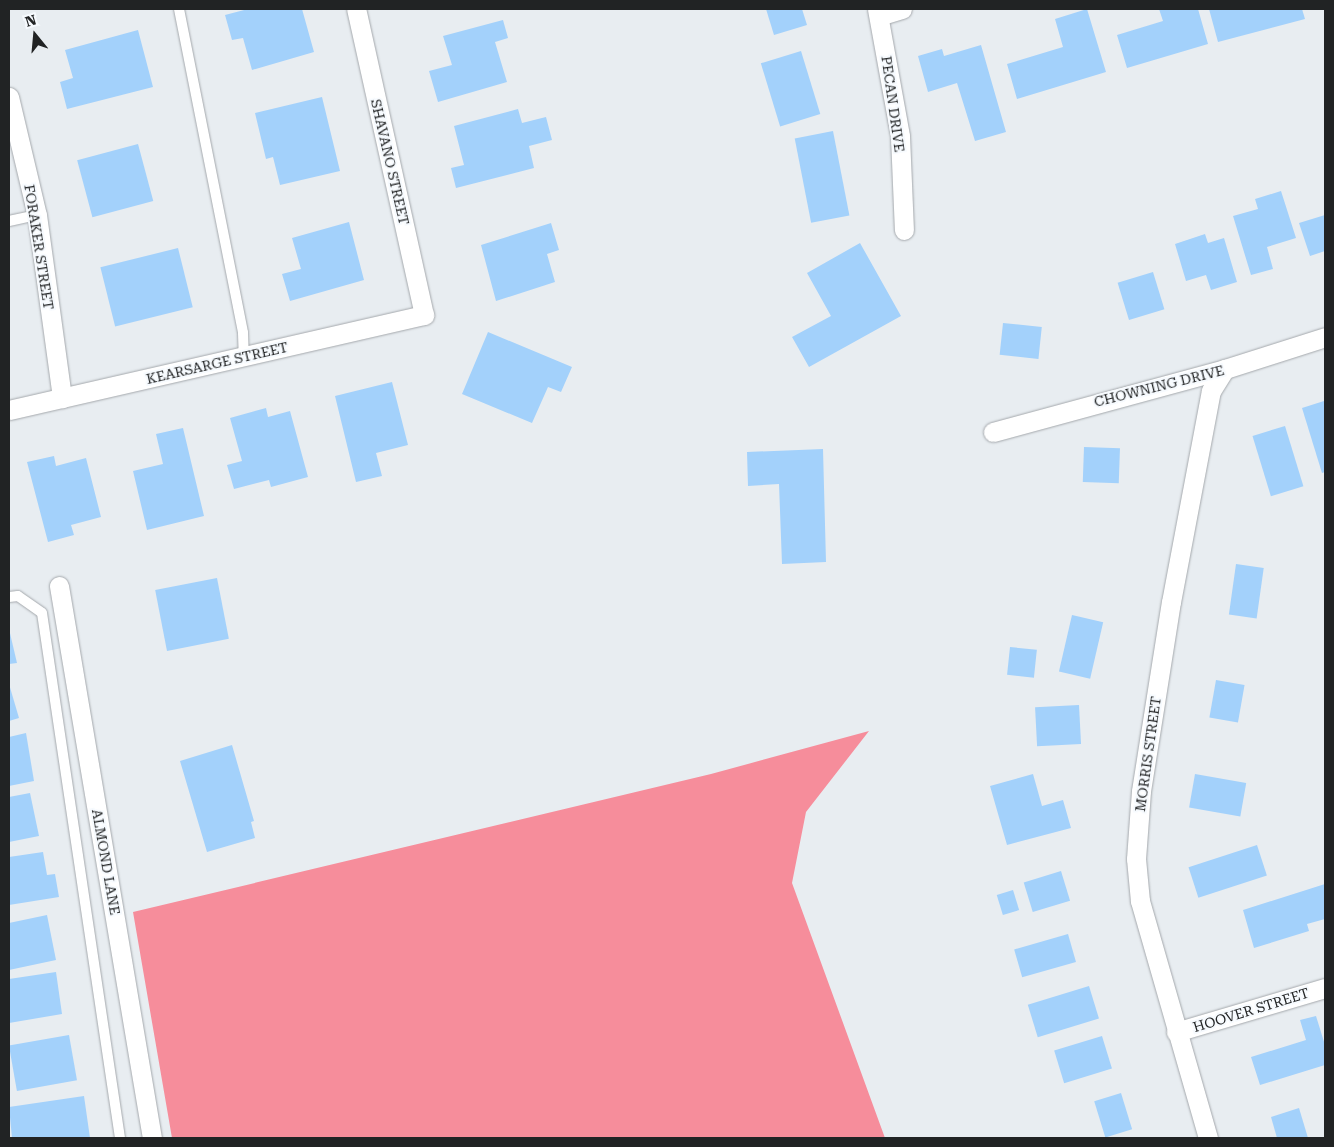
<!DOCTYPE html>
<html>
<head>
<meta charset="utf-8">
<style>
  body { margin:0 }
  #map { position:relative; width:1334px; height:1147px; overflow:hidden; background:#e8edf1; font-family:"Roboto Serif",serif }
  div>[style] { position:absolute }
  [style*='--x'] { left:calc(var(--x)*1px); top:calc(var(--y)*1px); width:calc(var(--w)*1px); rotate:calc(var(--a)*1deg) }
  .forest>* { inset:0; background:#f68d9b }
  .building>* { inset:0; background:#a3d1fb; transform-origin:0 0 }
  .roads { filter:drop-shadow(0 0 1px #a4a8ac) drop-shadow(0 0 1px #a4a8ac) }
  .lane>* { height:10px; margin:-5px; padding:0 5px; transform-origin:5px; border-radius:5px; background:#fff }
  .street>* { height:19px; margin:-9.5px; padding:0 9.5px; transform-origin:9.5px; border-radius:9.5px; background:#fff }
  span { translate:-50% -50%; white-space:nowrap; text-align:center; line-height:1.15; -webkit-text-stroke:4px #f6fafe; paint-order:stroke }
  .street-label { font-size:14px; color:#212324 }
  .frame { position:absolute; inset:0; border:10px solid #212324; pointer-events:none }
  .north { position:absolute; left:10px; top:10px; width:50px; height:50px; -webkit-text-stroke:4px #f6fafe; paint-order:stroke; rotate:343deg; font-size:14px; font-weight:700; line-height:20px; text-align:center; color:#212324 }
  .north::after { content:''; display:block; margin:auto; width:18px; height:22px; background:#212324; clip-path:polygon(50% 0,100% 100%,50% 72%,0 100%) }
</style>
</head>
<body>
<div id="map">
  <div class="forest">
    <div style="clip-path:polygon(869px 731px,806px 812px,792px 883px,885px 1138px,172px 1138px,133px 912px,711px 774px)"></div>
  </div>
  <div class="building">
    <div style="clip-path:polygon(248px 9px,302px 9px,314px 52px,252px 70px,243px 38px,232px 40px,225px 15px)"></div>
    <div style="clip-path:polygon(766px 9px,802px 9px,807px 25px,774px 35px)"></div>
    <div style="clip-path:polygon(1087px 9px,1106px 72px,1017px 99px,1007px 64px,1063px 47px,1055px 19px)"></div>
    <div style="clip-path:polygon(1159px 9px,1198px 9px,1208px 44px,1127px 68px,1117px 35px,1163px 21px)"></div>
    <div style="clip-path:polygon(1209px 9px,1302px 9px,1305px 19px,1218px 42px)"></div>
    <div style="clip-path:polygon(503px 20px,508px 38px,495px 42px,507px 82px,438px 102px,429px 71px,452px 65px,443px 36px)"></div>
    <div style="clip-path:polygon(138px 30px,153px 87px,67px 109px,60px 82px,73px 78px,65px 50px)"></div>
    <div style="clip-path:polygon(981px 45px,1006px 132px,975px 141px,957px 83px,928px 92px,918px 56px,942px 49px,944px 56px)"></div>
    <div style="left:801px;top:51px;width:66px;height:42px;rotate:73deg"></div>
    <div style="clip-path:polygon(322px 97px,340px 171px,280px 185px,273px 157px,266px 159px,255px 113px)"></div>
    <div style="clip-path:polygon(518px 109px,522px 123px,546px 117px,552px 140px,529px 146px,534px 168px,456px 188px,451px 168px,464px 165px,454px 126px)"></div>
    <div style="left:833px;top:131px;width:86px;height:39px;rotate:79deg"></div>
    <div style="left:138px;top:144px;width:59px;height:63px;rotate:75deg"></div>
    <div style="clip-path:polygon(1281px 191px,1296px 238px,1267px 247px,1273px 269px,1251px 275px,1233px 216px,1258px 209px,1255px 199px)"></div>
    <div style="clip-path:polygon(1325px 215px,1325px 251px,1310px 256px,1299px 223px)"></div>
    <div style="clip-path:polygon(349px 222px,364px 280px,290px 301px,282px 274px,301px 269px,292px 238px)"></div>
    <div style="clip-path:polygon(551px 223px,559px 250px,547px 254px,555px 282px,496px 301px,481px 245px)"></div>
    <div style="clip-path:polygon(1205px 234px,1208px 243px,1224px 238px,1237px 282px,1211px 290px,1206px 275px,1186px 281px,1175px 244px)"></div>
    <div style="clip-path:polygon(860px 243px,901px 316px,809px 367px,792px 337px,831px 316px,807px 273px)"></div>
    <div style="left:178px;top:248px;width:61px;height:80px;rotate:76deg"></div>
    <div style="left:1153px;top:272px;width:39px;height:37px;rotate:73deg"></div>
    <div style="left:1003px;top:323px;width:39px;height:32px;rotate:6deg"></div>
    <div style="clip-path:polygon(488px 332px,572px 367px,561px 392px,548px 387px,532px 423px,462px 394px)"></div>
    <div style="clip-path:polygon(392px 382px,408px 445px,376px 453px,382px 476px,356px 482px,335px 396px)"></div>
    <div style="clip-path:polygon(1324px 401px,1325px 472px,1322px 473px,1302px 408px)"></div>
    <div style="clip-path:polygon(266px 408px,268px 417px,290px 411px,308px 477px,271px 487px,269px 480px,234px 489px,227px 465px,242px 461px,230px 418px)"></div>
    <div style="left:1285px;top:426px;width:63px;height:34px;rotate:73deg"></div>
    <div style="clip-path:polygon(183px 428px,204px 516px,147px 530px,133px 471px,163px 464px,156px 434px)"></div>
    <div style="left:1084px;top:447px;width:36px;height:35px;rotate:2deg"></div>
    <div style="clip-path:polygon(823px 449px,826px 562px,782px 564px,779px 484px,748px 486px,747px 452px)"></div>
    <div style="clip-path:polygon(54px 456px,56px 466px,86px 458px,101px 517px,71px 525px,74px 535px,48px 542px,27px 462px)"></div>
    <div style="left:1236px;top:564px;width:28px;height:51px;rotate:8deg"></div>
    <div style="left:217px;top:578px;width:62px;height:63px;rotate:79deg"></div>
    <div style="left:1072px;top:615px;width:32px;height:58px;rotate:13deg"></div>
    <div style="clip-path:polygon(9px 629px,17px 663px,9px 664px)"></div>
    <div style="left:1010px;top:647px;width:27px;height:28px;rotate:6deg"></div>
    <div style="left:1216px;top:680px;width:29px;height:38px;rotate:10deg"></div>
    <div style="clip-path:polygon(9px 684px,19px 718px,9px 721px)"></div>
    <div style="left:1079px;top:705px;width:39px;height:44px;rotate:87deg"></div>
    <div style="clip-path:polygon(26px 733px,34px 781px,9px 786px,9px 737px)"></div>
    <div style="clip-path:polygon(232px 745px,254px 821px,251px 822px,255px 838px,207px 852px,180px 761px)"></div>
    <div style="clip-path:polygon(1033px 774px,1042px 806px,1063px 800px,1071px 828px,1007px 845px,990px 786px)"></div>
    <div style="left:1195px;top:774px;width:52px;height:34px;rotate:10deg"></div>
    <div style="clip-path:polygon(30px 793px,39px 836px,9px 842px,9px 797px)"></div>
    <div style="left:1257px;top:845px;width:32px;height:72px;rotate:72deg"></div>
    <div style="clip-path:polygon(43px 852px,47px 875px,55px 874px,59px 897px,9px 905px,9px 857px)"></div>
    <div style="left:1061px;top:871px;width:31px;height:39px;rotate:73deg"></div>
    <div style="clip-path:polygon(1325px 884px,1325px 919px,1307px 924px,1309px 931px,1254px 948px,1243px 910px)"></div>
    <div style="left:1013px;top:890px;width:21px;height:17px;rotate:73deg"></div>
    <div style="clip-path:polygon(47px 915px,56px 960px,9px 970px,9px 923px)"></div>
    <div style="left:1068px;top:934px;width:29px;height:56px;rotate:74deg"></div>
    <div style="clip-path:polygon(56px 972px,62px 1014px,9px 1023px,9px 979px)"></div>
    <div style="left:1089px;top:986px;width:34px;height:64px;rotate:73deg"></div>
    <div style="clip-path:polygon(1316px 1016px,1325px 1045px,1325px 1065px,1260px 1085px,1251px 1057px,1306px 1040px,1300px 1020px)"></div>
    <div style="left:69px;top:1035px;width:46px;height:61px;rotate:80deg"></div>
    <div style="left:1102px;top:1036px;width:34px;height:50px;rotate:73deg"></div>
    <div style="left:1121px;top:1093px;width:38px;height:28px;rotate:73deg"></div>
    <div style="clip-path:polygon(84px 1096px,90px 1138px,12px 1138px,9px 1107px)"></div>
    <div style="clip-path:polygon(1299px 1108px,1308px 1138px,1277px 1138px,1271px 1117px)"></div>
  </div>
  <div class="roads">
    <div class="lane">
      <div style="--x:179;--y:9;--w:330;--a:78.8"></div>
      <div style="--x:243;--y:333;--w:24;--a:88"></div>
      <div style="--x:9;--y:221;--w:29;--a:-12"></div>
      <div style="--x:9;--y:597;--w:9;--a:-6"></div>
      <div style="--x:18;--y:596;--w:29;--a:35"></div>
      <div style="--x:42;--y:613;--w:531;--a:81.55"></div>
    </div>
    <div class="street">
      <div style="--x:877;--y:9;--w:129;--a:79.7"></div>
      <div style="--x:900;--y:136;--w:94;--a:87.6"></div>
      <div style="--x:879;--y:16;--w:24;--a:-17"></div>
      <div style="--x:9;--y:97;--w:121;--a:76.7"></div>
      <div style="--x:37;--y:215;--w:185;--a:82.2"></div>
      <div style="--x:9;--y:410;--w:426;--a:-12.9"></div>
      <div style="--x:424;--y:315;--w:313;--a:-102.5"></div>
      <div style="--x:993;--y:432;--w:240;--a:-15.2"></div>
      <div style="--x:1225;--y:369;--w:105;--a:-17.7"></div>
      <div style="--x:59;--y:586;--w:560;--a:80.44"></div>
      <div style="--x:1176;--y:1032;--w:155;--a:-16.5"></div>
      <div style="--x:1208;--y:1138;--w:247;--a:-106"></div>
      <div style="--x:1140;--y:901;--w:42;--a:-95.4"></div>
      <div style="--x:1136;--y:859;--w:68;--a:-85.8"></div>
      <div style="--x:1141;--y:791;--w:191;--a:-81"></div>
      <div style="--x:1171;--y:602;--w:215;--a:-79.3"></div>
      <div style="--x:1211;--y:391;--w:26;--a:-58"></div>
    </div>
  </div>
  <div class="street-label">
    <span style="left:893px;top:104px;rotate:82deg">PECAN DRIVE</span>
    <span style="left:390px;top:162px;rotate:77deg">SHAVANO STREET</span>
    <span style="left:39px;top:247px;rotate:81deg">FORAKER STREET</span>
    <span style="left:217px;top:363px;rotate:-13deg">KEARSARGE STREET</span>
    <span style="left:1159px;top:386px;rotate:-14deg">CHOWNING DRIVE</span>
    <span style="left:1148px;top:754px;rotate:-82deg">MORRIS STREET</span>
    <span style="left:106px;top:862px;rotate:80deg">ALMOND LANE</span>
    <span style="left:1251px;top:1010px;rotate:-17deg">HOOVER STREET</span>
  </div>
  <div class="frame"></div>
  <div class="north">N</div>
</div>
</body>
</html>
